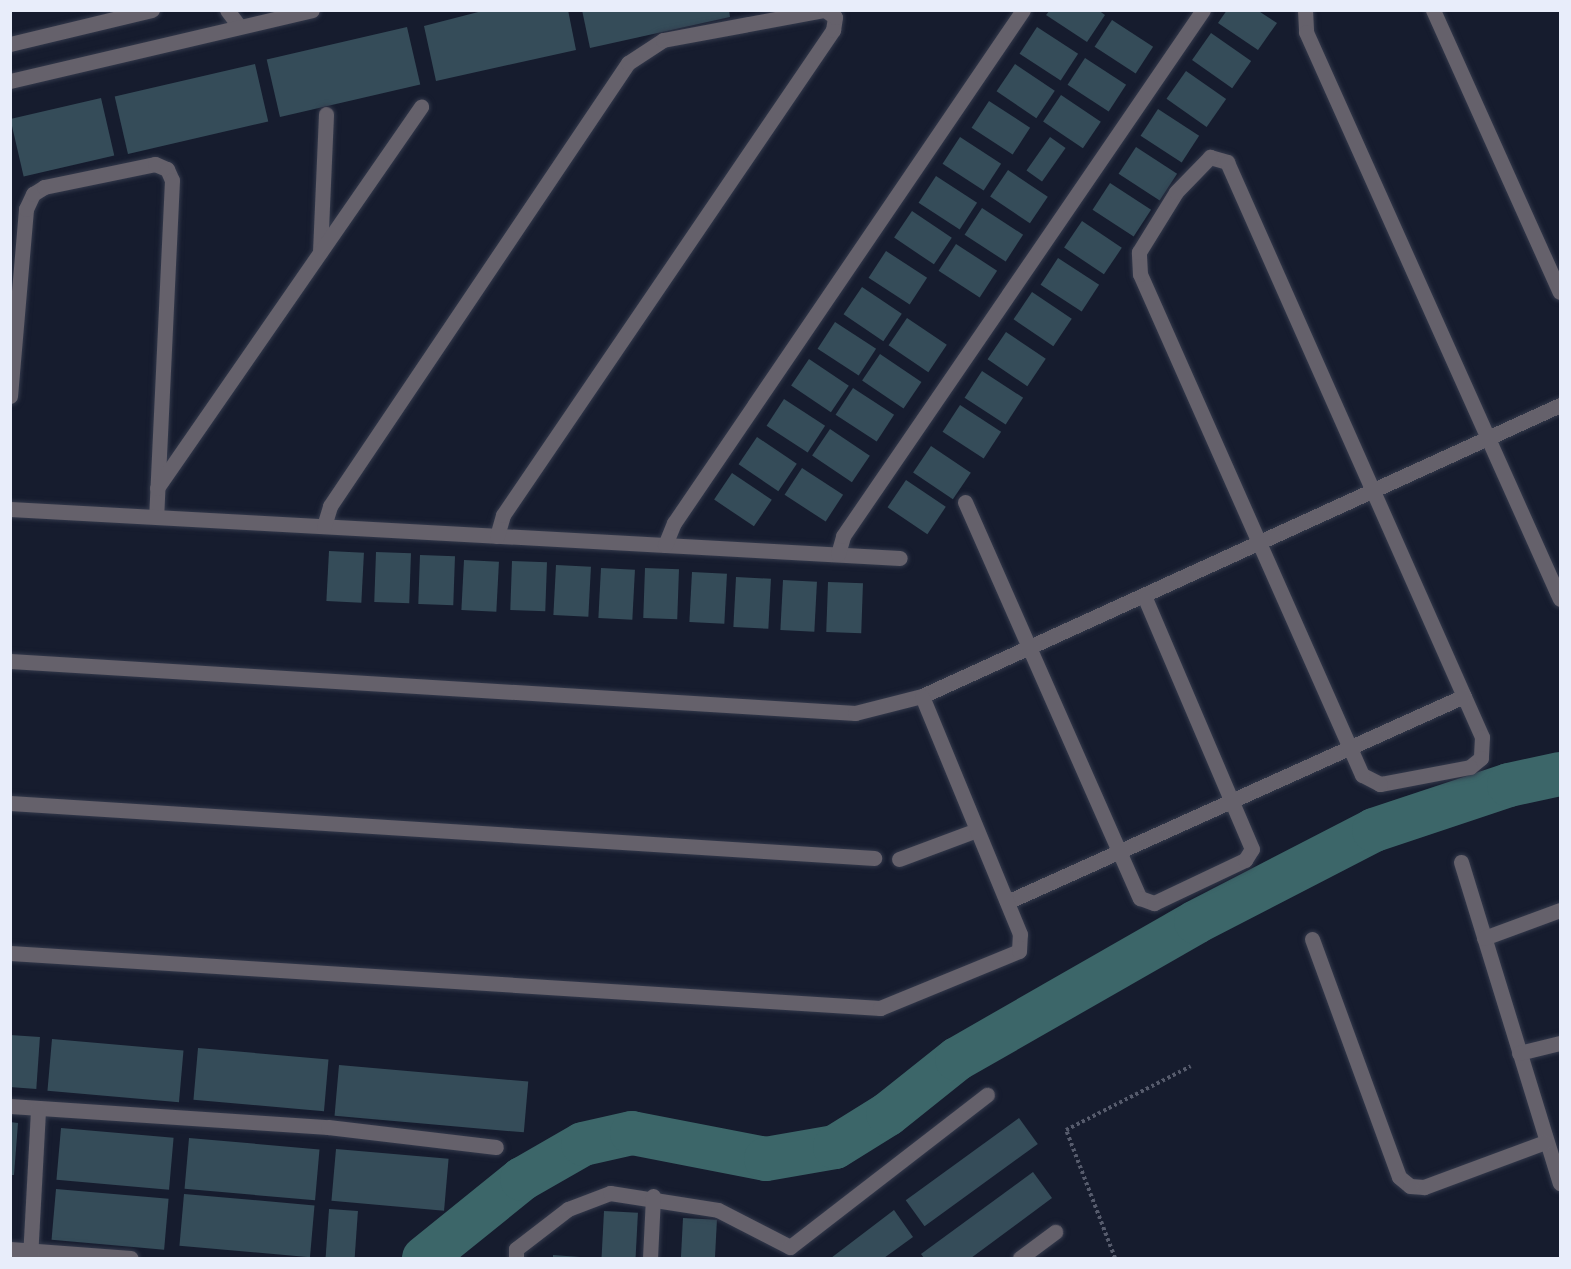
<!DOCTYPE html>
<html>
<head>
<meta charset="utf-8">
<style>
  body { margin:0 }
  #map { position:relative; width:1571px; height:1269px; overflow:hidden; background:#161c2e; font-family:"Space Grotesk",sans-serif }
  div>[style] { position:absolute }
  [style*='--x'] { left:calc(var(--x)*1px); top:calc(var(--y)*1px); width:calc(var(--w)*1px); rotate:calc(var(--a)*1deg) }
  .river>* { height:44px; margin:-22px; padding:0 22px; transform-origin:22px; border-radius:22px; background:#3c6669 }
  .building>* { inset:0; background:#354c59; transform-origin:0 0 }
  .path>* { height:4px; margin-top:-2px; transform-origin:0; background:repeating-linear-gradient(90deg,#565b6c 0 3px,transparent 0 6px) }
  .roads { filter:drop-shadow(0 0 2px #33394b) drop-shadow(0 0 2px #33394b) }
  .minor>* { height:15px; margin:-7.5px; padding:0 7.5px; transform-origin:7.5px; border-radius:7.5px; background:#65616b }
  span { translate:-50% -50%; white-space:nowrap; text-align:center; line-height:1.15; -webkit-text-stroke:6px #05070e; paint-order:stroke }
  .frame { position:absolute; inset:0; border:12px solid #e8edfa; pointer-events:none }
</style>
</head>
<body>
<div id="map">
  <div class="river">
    <div style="--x:424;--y:1258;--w:126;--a:-38.9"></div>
    <div style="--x:522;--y:1179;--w:70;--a:-29.8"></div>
    <div style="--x:583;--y:1144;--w:50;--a:-12.7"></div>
    <div style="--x:632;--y:1133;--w:136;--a:11"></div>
    <div style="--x:766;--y:1159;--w:70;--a:-9.9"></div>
    <div style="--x:835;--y:1147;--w:62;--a:-31.9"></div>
    <div style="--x:888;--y:1114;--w:88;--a:-38.6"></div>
    <div style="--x:957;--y:1059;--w:275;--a:-29.8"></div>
    <div style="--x:1196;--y:922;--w:200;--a:-27.3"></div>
    <div style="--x:1374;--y:830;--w:142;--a:-18.4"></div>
    <div style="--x:1509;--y:785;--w:52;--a:-12.2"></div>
  </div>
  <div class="building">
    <div style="clip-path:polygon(486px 10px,568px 10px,576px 50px,436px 81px,424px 26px)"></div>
    <div style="clip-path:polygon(582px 10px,729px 10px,730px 17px,590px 48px)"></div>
    <div style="clip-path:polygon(1050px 10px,1098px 10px,1105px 15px,1087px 42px,1046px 15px)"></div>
    <div style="clip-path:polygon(1227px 10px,1257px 10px,1277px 23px,1258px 50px,1218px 23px)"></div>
    <div style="left:1112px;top:20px;width:49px;height:32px;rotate:33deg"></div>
    <div style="left:407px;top:27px;width:59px;height:144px;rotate:77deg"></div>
    <div style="left:1037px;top:27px;width:49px;height:32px;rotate:33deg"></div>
    <div style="left:1211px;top:33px;width:49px;height:33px;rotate:35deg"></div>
    <div style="left:1085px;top:58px;width:49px;height:32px;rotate:33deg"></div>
    <div style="left:255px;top:64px;width:59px;height:144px;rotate:77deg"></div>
    <div style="left:1015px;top:64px;width:48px;height:33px;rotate:34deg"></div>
    <div style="left:1186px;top:71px;width:49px;height:34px;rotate:35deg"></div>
    <div style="left:1061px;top:95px;width:48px;height:32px;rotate:34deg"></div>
    <div style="left:101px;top:98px;width:59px;height:93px;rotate:77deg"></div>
    <div style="left:989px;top:101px;width:49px;height:32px;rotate:33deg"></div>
    <div style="left:1158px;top:109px;width:49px;height:32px;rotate:33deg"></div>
    <div style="left:960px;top:137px;width:49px;height:32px;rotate:33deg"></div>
    <div style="left:1050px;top:137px;width:19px;height:41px;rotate:35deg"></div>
    <div style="left:1136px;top:147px;width:49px;height:32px;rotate:33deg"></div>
    <div style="left:1008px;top:170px;width:48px;height:32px;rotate:34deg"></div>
    <div style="left:936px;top:176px;width:49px;height:32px;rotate:33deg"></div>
    <div style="left:1110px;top:183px;width:49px;height:32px;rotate:33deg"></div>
    <div style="left:982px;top:208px;width:49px;height:32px;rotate:33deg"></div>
    <div style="left:912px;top:211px;width:48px;height:32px;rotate:34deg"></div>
    <div style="left:1082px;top:221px;width:48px;height:32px;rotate:34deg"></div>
    <div style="left:956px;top:244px;width:49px;height:32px;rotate:33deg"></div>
    <div style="left:886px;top:251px;width:49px;height:32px;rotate:33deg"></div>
    <div style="left:1058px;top:258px;width:49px;height:32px;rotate:33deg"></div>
    <div style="left:862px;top:287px;width:48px;height:33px;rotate:34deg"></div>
    <div style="left:1032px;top:292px;width:48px;height:33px;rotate:34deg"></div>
    <div style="left:907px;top:318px;width:48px;height:33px;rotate:34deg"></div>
    <div style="left:835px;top:322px;width:49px;height:32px;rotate:33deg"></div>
    <div style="left:1006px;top:332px;width:48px;height:33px;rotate:34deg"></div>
    <div style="left:880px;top:354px;width:50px;height:32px;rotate:34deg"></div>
    <div style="left:809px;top:359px;width:48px;height:32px;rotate:34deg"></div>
    <div style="left:982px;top:371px;width:49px;height:32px;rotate:33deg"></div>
    <div style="left:853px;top:388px;width:49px;height:32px;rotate:33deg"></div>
    <div style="left:784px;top:399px;width:49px;height:32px;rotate:33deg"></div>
    <div style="left:960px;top:405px;width:49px;height:32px;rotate:33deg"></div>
    <div style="left:830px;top:429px;width:48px;height:32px;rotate:34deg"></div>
    <div style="left:757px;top:437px;width:48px;height:33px;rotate:34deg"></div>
    <div style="left:931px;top:446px;width:48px;height:32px;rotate:34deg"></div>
    <div style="left:802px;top:468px;width:49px;height:32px;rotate:33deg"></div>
    <div style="left:732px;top:473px;width:48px;height:32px;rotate:34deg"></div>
    <div style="left:906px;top:480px;width:48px;height:33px;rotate:34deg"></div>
    <div style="left:329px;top:551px;width:35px;height:50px;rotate:3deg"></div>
    <div style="left:376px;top:552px;width:35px;height:50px;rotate:2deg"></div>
    <div style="left:420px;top:555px;width:35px;height:49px;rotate:2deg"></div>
    <div style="left:464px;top:560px;width:35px;height:50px;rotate:3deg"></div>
    <div style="left:512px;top:561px;width:35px;height:49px;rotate:2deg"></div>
    <div style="left:556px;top:565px;width:35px;height:50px;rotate:3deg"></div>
    <div style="left:601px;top:568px;width:34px;height:50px;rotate:3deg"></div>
    <div style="left:645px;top:568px;width:34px;height:50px;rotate:2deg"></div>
    <div style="left:692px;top:572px;width:35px;height:50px;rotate:3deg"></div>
    <div style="left:736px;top:577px;width:35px;height:50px;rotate:3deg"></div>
    <div style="left:783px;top:580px;width:34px;height:50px;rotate:3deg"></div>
    <div style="left:828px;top:582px;width:35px;height:50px;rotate:2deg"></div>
    <div style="left:10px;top:1035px;width:30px;height:52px;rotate:4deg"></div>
    <div style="left:52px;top:1039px;width:132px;height:52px;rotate:5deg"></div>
    <div style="left:198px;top:1048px;width:131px;height:52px;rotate:5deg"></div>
    <div style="left:339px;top:1065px;width:190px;height:51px;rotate:5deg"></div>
    <div style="left:1019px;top:1118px;width:32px;height:140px;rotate:54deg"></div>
    <div style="clip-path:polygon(10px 1122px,18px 1123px,14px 1175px,10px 1175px)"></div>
    <div style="left:61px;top:1128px;width:113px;height:52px;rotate:5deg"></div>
    <div style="left:189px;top:1138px;width:131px;height:51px;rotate:5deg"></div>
    <div style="left:336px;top:1149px;width:113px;height:52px;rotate:5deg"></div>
    <div style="clip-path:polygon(1033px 1172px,1052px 1198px,971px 1258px,924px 1258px,921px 1254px)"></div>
    <div style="left:56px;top:1189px;width:113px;height:51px;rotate:5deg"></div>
    <div style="left:184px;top:1194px;width:131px;height:52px;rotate:5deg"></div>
    <div style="left:329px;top:1209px;width:29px;height:49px;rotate:4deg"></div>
    <div style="clip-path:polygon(894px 1210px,913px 1237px,884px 1258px,831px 1258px)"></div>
    <div style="left:604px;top:1211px;width:34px;height:47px;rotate:3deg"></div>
    <div style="left:683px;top:1218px;width:34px;height:40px;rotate:3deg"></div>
    <div style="clip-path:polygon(553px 1255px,580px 1257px,580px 1258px,553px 1258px)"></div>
  </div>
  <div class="path">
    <div style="--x:1115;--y:1258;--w:137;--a:-110.9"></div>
    <div style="--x:1066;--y:1130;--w:140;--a:-27.1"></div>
  </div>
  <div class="roads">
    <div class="minor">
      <div style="--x:227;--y:10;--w:20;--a:53"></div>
      <div style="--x:1305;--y:10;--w:22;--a:87"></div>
      <div style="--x:1306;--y:32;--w:621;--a:65.87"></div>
      <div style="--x:1433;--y:10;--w:309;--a:65.8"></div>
      <div style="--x:10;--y:44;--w:146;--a:-13.5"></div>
      <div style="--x:10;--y:81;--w:310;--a:-13.2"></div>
      <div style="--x:1210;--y:157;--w:18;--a:16"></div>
      <div style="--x:1227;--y:162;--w:629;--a:66.08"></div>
      <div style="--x:1482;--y:737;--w:21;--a:93"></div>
      <div style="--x:1481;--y:758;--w:14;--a:141"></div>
      <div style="--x:1470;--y:767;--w:92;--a:169.3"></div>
      <div style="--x:1380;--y:784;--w:20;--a:-153"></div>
      <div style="--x:1362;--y:775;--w:548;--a:-113.9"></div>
      <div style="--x:1140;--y:274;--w:22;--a:-93"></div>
      <div style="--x:1139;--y:252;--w:70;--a:-58.3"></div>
      <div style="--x:1176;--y:192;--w:49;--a:-45.8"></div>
      <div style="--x:320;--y:252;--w:138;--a:-87.5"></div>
      <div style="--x:10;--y:396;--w:188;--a:-85.1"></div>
      <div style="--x:26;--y:209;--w:17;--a:-65"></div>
      <div style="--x:33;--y:194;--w:13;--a:-32"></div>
      <div style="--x:44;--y:187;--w:113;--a:-11.7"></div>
      <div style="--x:155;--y:164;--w:13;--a:23"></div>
      <div style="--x:167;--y:169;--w:12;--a:66"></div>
      <div style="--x:172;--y:180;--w:337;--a:92.7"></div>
      <div style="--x:157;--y:488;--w:464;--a:-55.3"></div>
      <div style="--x:965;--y:502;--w:433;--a:66.2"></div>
      <div style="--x:1140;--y:898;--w:15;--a:20"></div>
      <div style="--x:1154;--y:903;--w:101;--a:-25.3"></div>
      <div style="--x:1245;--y:860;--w:13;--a:-58"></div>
      <div style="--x:1252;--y:849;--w:275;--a:-113.1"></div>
      <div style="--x:10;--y:509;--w:891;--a:3.15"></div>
      <div style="--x:324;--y:526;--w:21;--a:-73"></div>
      <div style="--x:330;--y:506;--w:534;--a:-56.07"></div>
      <div style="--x:628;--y:63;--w:42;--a:-33.3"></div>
      <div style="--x:663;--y:40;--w:163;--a:-10.6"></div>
      <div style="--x:497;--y:536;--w:22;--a:-74"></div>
      <div style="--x:503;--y:515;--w:587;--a:-55.77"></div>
      <div style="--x:833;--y:30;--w:13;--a:-81"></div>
      <div style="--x:835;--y:17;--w:12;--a:-145"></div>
      <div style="--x:665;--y:545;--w:24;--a:-68"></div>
      <div style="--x:674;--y:523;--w:620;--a:-55.77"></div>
      <div style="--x:838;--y:554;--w:19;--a:-74"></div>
      <div style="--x:843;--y:536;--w:637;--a:-55.61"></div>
      <div style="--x:10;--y:661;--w:847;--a:3.52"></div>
      <div style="--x:855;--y:713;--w:69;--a:-14.2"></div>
      <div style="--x:922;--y:696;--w:701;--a:-24.52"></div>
      <div style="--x:10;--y:803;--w:866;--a:3.64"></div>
      <div style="--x:899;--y:859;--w:83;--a:-20.4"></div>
      <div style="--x:1461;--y:862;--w:336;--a:72.9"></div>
      <div style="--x:1007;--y:902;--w:501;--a:-24.26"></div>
      <div style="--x:1484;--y:938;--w:81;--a:-20.2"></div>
      <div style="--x:1312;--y:939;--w:253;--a:69.9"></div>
      <div style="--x:1399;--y:1177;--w:14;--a:39"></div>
      <div style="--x:1410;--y:1186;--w:14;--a:4"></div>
      <div style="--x:1424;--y:1187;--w:129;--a:-20.4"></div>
      <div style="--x:10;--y:953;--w:872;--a:3.62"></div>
      <div style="--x:880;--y:1008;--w:150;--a:-22.3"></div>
      <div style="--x:1019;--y:951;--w:17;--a:-87"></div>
      <div style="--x:1020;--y:934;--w:257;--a:-112.4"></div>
      <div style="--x:1519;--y:1053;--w:42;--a:-13.7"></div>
      <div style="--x:10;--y:1106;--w:319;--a:3.8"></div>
      <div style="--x:328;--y:1127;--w:169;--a:6.8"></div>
      <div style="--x:10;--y:1249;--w:121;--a:4.3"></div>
      <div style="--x:30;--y:1258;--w:150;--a:-86.9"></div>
      <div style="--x:516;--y:1258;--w:9;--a:-90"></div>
      <div style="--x:516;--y:1249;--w:66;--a:-37.6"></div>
      <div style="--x:568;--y:1209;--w:45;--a:-20.9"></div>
      <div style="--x:610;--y:1193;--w:109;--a:8.9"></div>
      <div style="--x:718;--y:1210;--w:81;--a:27.2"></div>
      <div style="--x:790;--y:1247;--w:249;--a:-37.7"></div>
      <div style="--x:650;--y:1258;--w:62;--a:-87.2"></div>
      <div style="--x:1020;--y:1258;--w:44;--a:-36.6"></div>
    </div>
  </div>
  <div class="frame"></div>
</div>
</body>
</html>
